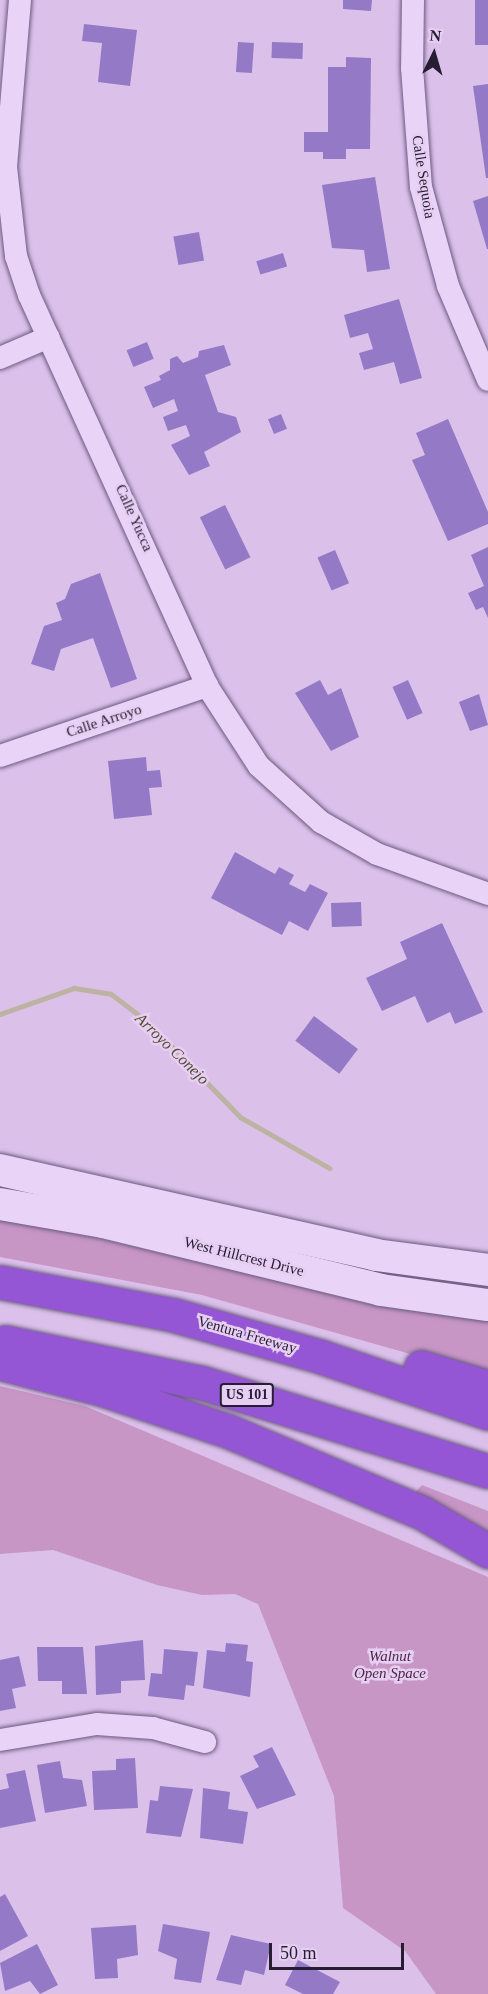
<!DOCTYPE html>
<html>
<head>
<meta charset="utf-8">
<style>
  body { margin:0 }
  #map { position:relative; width:488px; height:1994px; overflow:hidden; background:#dbc1ea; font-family:"Times New Roman",serif }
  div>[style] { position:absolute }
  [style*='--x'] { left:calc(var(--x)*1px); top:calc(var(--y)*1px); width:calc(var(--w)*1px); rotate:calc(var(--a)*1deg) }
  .green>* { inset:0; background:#c796c5 }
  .stream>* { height:5px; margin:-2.5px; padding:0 2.5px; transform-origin:2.5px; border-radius:2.5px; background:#bdb3a3 }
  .building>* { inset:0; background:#9379c6; transform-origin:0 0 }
  .roads { filter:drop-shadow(0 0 2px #6c5a82) drop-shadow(0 0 2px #6c5a82) }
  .street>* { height:22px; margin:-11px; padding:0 11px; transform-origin:11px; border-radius:11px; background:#e9d3f6 }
  .secondary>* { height:32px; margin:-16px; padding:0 16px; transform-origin:16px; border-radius:16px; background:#e9d3f6 }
  .highway>* { height:33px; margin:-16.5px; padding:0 16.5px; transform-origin:16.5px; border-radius:16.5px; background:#9456d4 }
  span { translate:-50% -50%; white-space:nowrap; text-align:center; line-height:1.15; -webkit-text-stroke:5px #e6cff2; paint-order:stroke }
  .shield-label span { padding:2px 4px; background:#e6cff2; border:2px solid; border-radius:4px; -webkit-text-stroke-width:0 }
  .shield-label { font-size:14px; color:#261d33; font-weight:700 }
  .street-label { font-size:15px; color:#261d33 }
  .park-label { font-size:15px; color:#4e2546; font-style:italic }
  .water-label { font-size:16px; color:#514c2d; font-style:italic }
  .north { position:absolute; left:404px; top:24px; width:60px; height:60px; -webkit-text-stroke:4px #e6cff2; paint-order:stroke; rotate:5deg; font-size:16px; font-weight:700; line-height:24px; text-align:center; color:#261d33 }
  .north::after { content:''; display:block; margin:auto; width:21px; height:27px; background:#261d33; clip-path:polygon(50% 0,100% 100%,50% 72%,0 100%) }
  .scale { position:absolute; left:269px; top:1943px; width:135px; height:27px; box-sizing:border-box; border:3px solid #261d33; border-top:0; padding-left:8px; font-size:18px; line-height:21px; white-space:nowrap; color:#261d33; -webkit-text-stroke:4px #e6cff2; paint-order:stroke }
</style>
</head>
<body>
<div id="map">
  <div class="green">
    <div style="clip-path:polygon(0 1215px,387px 1306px,488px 1321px,488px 1376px,202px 1295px,0 1257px)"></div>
    <div style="clip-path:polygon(0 1386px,85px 1406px,488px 1577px,488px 1994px,436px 1994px,405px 1951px,343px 1908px,334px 1796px,258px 1604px,235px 1594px,202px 1595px,157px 1585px,53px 1550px,0 1554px)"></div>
    <div style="clip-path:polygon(422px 1485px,488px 1511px,488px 1537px,412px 1496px)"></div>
  </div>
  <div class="stream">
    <div style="--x:0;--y:1014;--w:78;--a:-19.4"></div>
    <div style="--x:74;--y:988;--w:37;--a:9"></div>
    <div style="--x:111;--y:994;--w:48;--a:37.3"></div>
    <div style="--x:149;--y:1023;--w:131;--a:45.9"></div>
    <div style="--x:240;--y:1117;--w:103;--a:29.8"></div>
  </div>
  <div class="building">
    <div style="clip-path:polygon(343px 0,372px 0,371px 11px,343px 9px)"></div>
    <div style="left:475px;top:0;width:13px;height:45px"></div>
    <div style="clip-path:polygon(84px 24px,137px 30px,130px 86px,98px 82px,102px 43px,82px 41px)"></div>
    <div style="left:238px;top:42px;width:16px;height:30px;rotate:4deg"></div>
    <div style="left:272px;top:42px;width:31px;height:16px;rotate:2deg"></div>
    <div style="clip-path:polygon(346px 57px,371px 58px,370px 149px,346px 149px,346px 159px,323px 159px,323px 152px,304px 152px,304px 132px,328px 132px,328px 67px,346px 67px)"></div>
    <div style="clip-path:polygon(488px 84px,488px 178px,486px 178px,473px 86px)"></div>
    <div style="clip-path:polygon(375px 177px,390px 269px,367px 272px,364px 250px,332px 248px,322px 185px)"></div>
    <div style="clip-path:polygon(488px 196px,488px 249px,487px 249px,473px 201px)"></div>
    <div style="left:199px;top:232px;width:29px;height:26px;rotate:80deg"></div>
    <div style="left:283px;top:253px;width:14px;height:28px;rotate:73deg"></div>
    <div style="clip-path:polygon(399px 299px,422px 378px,400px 384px,394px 362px,364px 370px,359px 353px,373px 349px,368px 333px,350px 338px,344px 315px)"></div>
    <div style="left:147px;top:342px;width:18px;height:22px;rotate:68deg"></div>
    <div style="clip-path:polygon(224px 345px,231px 365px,205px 375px,218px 412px,236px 417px,241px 432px,204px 452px,210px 466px,189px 475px,171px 445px,190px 436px,186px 425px,168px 431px,163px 417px,178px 411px,174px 399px,153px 408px,144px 387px,161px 380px,159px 376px,170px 370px,170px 359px,177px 356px,183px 363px,198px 357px,199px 351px)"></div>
    <div style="left:281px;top:414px;width:16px;height:14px;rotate:68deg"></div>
    <div style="clip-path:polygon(448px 419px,488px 512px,488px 524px,448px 541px,412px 460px,425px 455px,416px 433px)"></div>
    <div style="left:225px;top:505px;width:58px;height:28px;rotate:64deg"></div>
    <div style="clip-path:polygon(488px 547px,488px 618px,483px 607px,476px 610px,468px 593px,484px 586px,471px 555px)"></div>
    <div style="left:335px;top:550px;width:36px;height:19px;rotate:67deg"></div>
    <div style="clip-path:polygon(100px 573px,137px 679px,111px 688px,93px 638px,61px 649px,54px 671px,31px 664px,44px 626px,62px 620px,56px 603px,65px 599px,71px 584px)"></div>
    <div style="clip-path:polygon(320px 680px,328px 695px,341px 688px,359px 737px,331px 751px,295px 693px)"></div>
    <div style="left:408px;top:680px;width:36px;height:17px;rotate:66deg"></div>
    <div style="clip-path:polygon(479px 694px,488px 725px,470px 731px,459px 702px)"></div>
    <div style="clip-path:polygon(146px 757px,147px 771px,160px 770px,162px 787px,149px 788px,152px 815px,114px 819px,108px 761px)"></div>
    <div style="clip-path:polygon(235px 852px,275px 874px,279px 867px,294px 875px,289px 884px,305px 892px,310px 884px,328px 893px,308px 931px,289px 921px,282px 935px,211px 898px)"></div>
    <div style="left:361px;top:902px;width:24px;height:30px;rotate:88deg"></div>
    <div style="clip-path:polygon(442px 923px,483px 1012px,455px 1024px,450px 1012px,427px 1023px,415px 996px,382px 1011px,366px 978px,407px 959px,400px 942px)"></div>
    <div style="left:314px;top:1016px;width:55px;height:31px;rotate:37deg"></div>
    <div style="clip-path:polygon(143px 1640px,145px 1680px,121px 1681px,121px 1693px,96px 1695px,95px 1646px)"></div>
    <div style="clip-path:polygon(226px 1643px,248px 1645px,246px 1661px,253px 1662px,250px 1697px,203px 1688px,207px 1650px,225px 1652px)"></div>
    <div style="clip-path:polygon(37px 1647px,83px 1647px,87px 1694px,62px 1694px,62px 1681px,38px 1681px)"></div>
    <div style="clip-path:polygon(164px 1649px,198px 1652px,194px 1686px,186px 1685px,184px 1700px,148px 1696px,151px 1673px,162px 1674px)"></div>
    <div style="clip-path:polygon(19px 1656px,26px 1686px,12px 1689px,16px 1708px,0 1711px,0 1660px)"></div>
    <div style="clip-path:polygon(272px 1747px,296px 1795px,257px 1809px,240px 1776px,259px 1767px,253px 1756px)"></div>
    <div style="clip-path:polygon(135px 1758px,138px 1808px,94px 1810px,92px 1771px,116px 1770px,116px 1759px)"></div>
    <div style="clip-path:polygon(60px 1761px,63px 1778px,82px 1780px,87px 1806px,45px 1813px,37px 1765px)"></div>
    <div style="clip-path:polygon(25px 1770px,36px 1821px,0 1828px,0 1790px,9px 1788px,6px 1774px)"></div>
    <div style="clip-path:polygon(160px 1786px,193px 1789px,181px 1837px,146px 1833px,150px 1800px,158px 1801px)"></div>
    <div style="clip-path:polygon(203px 1788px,230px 1792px,228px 1809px,248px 1812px,243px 1844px,200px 1838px)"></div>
    <div style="clip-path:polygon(5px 1894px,28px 1936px,0 1951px,0 1897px)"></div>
    <div style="clip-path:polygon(163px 1924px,210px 1932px,201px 1983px,174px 1979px,177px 1959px,158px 1951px)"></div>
    <div style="clip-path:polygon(136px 1925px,138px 1955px,117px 1959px,118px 1978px,95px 1979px,91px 1928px)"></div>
    <div style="clip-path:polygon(231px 1935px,271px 1944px,264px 1975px,245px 1970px,241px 1985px,216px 1980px)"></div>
    <div style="clip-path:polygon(37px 1944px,58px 1985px,40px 1994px,30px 1981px,5px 1991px,0 1963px)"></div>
    <div style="clip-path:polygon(298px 1960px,340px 1982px,333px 1994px,303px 1994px,285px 1985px)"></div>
  </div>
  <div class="roads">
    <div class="street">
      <div style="--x:20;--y:0;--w:168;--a:94.8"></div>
      <div style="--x:6;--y:167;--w:90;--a:83.6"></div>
      <div style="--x:16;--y:256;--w:41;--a:71.6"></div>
      <div style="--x:29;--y:295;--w:430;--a:65.5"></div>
      <div style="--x:207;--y:686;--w:95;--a:57"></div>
      <div style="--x:259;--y:766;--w:84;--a:42.1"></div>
      <div style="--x:321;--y:822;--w:64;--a:29.7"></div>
      <div style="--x:377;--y:854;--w:118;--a:19.8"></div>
      <div style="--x:413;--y:0;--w:68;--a:90.8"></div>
      <div style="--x:412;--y:68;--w:119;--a:85.7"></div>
      <div style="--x:421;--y:187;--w:103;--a:74.7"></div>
      <div style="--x:448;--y:286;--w:102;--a:66.9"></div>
      <div style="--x:0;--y:358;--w:53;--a:-23.2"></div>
      <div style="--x:0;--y:756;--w:219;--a:-18.7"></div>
      <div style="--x:0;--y:1740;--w:98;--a:-9.4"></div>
      <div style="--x:97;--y:1724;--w:56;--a:4.1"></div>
      <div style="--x:153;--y:1728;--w:54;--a:15.1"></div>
    </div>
    <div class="secondary">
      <div style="--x:0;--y:1170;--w:385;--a:12.7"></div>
      <div style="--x:376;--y:1255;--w:113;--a:7.6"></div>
      <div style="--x:0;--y:1204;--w:105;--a:9.9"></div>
      <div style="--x:103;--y:1222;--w:286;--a:13.7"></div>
      <div style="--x:381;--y:1290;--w:108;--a:8"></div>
    </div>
    <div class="highway">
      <div style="--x:0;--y:1282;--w:177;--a:10.7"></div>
      <div style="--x:174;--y:1315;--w:154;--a:15.8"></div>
      <div style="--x:322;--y:1357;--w:175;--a:18.6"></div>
      <div style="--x:5;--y:1342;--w:202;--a:11.7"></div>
      <div style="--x:203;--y:1383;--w:298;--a:17.2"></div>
      <div style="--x:0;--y:1363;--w:108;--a:14.4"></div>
      <div style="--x:105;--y:1390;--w:130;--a:18.4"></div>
      <div style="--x:228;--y:1431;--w:209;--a:22.8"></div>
      <div style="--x:421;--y:1512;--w:78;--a:30.2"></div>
      <div style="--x:421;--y:1367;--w:70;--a:16.6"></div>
    </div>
  </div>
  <div class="shield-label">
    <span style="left:247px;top:1395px">US 101</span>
  </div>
  <div class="street-label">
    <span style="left:423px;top:177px;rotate:81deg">Calle Sequoia</span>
    <span style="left:134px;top:518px;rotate:66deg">Calle Yucca</span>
    <span style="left:104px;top:721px;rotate:-18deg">Calle Arroyo</span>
    <span style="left:244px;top:1257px;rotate:14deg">West Hillcrest Drive</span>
    <span style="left:247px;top:1335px;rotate:16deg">Ventura Freeway</span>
  </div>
  <div class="park-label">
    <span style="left:390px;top:1665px">Walnut<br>Open Space</span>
  </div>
  <div class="water-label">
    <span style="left:172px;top:1049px;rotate:44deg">Arroyo Conejo</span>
  </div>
  <div class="north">N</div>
  <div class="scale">50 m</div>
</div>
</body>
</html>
